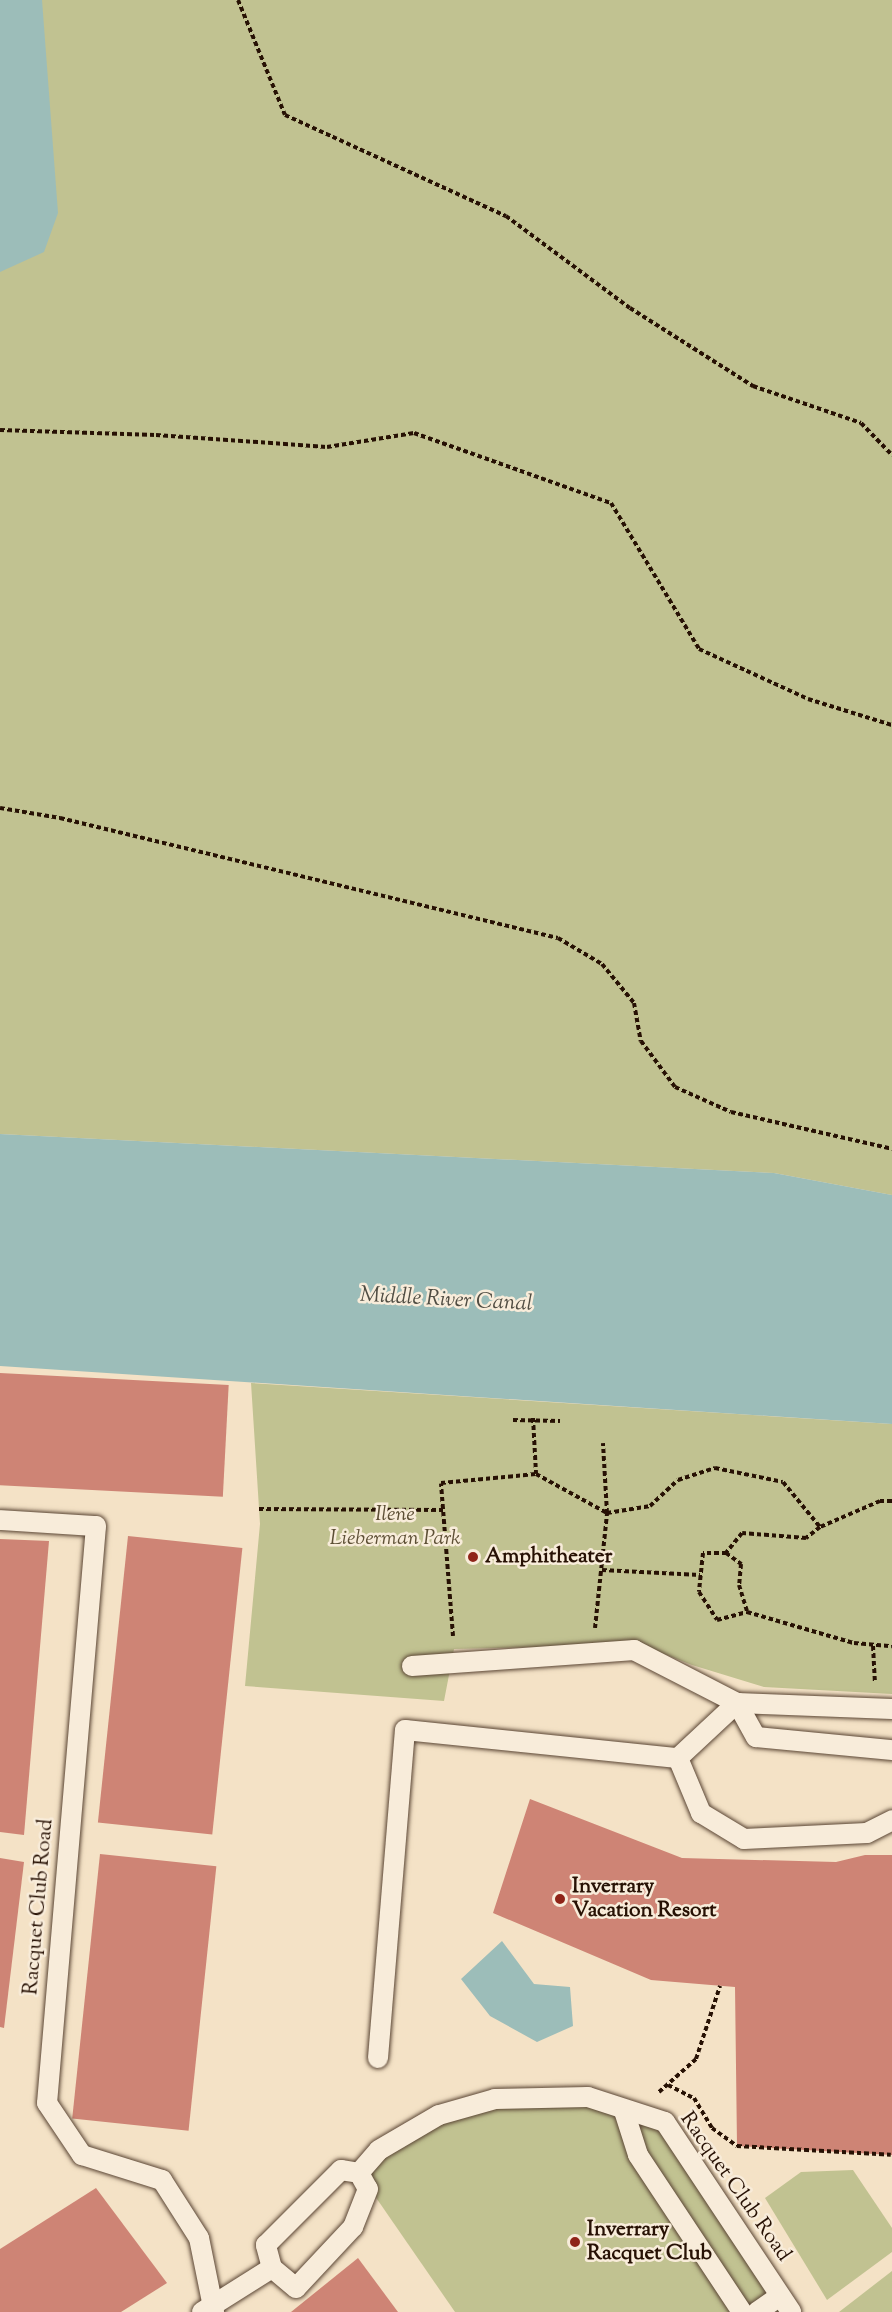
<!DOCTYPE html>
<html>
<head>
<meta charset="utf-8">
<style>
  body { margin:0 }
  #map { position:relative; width:892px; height:2312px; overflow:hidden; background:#f4e2c6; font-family:"Sorts Mill Goudy",serif }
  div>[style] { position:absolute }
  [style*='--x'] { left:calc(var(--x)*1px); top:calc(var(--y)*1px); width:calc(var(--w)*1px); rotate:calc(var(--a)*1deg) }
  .green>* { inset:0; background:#c1c291 }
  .water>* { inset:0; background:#9cbdb9 }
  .building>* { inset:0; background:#ce8475; transform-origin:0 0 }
  .path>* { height:4px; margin-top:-2px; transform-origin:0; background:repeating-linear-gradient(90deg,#271104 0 4.5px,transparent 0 7.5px) }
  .roads { filter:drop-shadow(0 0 2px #5a4534) drop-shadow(0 0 2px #5a4534) }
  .lane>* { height:20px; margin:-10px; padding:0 10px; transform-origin:10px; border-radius:10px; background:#f8ecda }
  .dots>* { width:16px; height:16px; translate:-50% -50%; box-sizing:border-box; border:3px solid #f8ecda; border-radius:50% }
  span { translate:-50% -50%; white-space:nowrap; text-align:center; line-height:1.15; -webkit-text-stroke:5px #f8ecda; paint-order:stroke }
  .park-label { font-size:21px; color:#5d4f35; font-style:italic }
  .poi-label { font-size:21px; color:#271104; font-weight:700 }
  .left { translate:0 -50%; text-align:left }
  .street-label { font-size:21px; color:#271104 }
  .water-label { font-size:22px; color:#504d43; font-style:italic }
</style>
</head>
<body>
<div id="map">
  <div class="green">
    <div style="clip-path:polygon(0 0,892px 0,892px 1195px,774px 1173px,0 1134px)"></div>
    <div style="clip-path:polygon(251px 1383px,892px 1424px,892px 1694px,764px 1687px,692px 1665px,631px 1641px,592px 1646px,454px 1649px,444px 1701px,245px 1686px,260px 1524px)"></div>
    <div style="clip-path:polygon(588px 2097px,665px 2122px,791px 2312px,455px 2312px,359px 2173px,439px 2115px)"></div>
    <div style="clip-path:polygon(853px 2170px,892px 2228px,892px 2252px,827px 2300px,765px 2198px,801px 2172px)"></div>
    <div style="clip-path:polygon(892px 2271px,892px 2312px,839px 2312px)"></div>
  </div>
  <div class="water">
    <div style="clip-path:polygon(0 0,42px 0,58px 213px,44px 252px,0 272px)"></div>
    <div style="clip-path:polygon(0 1134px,774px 1173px,892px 1195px,892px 1424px,0 1366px)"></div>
    <div style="clip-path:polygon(502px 1941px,534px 1984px,570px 1987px,573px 2026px,537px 2042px,490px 2016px,461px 1979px)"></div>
  </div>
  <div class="building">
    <div style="left:0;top:1373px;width:229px;height:112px;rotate:3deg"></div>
    <div style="left:128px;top:1536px;width:115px;height:288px;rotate:6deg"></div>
    <div style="clip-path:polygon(0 1539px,49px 1541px,24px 1835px,0 1832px)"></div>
    <div style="clip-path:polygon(530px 1799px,682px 1858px,836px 1862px,865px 1855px,892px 1855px,892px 2155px,737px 2146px,735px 1987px,651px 1980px,493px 1913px)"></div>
    <div style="left:100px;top:1854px;width:117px;height:266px;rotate:6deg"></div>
    <div style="clip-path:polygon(0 1858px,24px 1862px,4px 2028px,0 2027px)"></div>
    <div style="clip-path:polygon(96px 2188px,167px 2283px,121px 2312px,0 2312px,0 2249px)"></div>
    <div style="clip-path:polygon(358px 2258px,398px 2312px,291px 2312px)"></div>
  </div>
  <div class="path">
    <div style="--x:238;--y:0;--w:124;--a:67.8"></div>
    <div style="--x:285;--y:115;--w:243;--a:24.6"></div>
    <div style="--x:506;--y:216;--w:154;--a:36.6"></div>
    <div style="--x:630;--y:308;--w:146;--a:32.4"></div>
    <div style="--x:753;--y:386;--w:114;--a:18.9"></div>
    <div style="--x:861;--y:423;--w:45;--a:45.9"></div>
    <div style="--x:0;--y:430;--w:156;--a:1.8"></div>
    <div style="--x:156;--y:435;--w:171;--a:4"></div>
    <div style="--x:327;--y:447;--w:88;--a:-9.1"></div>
    <div style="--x:414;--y:433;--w:209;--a:19.6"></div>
    <div style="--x:611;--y:503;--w:170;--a:58.9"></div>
    <div style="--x:699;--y:649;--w:120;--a:24.6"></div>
    <div style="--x:808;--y:699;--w:88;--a:17.2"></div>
    <div style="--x:0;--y:808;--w:61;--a:9.5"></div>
    <div style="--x:60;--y:818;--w:512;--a:13.55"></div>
    <div style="--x:558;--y:938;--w:51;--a:30.6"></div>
    <div style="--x:602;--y:964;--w:50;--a:50.6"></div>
    <div style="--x:634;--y:1003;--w:39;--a:80"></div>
    <div style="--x:641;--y:1041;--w:57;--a:53.5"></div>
    <div style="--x:675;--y:1087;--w:61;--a:24.1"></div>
    <div style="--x:731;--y:1112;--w:165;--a:12.9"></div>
    <div style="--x:533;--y:1418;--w:56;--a:86.9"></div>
    <div style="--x:513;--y:1420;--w:47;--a:1.2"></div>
    <div style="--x:892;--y:1501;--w:12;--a:180"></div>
    <div style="--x:880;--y:1501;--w:65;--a:156.6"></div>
    <div style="--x:820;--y:1527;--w:18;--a:142"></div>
    <div style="--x:806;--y:1538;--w:64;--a:-175.5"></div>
    <div style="--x:742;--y:1533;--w:26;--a:129"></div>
    <div style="--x:726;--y:1553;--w:23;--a:180"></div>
    <div style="--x:703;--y:1553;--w:39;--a:96"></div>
    <div style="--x:699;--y:1592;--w:33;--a:57"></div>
    <div style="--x:717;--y:1620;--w:31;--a:-15"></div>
    <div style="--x:747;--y:1612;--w:111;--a:16.2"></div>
    <div style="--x:854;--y:1643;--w:38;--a:5"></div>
    <div style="--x:259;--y:1509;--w:184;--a:0.3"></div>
    <div style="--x:726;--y:1553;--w:19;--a:36"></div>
    <div style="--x:741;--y:1564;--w:21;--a:95"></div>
    <div style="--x:739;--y:1585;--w:28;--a:73"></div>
    <div style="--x:602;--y:1570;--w:98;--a:2.9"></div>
    <div style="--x:595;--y:1628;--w:116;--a:-84"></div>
    <div style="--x:607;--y:1513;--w:70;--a:-93.3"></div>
    <div style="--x:453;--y:1636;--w:153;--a:-94.5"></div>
    <div style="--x:441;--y:1483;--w:95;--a:-5.4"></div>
    <div style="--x:536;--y:1474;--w:81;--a:28.8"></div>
    <div style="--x:607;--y:1513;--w:44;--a:-9.2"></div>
    <div style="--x:650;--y:1506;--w:38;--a:-43"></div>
    <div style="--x:678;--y:1480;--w:39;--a:-18"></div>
    <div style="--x:715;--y:1468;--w:69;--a:11.6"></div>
    <div style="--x:783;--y:1482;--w:58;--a:50.6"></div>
    <div style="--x:873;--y:1646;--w:37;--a:87"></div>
    <div style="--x:668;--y:2085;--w:29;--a:27"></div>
    <div style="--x:694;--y:2098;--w:35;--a:59"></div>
    <div style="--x:712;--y:2128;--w:31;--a:36"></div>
    <div style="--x:737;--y:2146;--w:154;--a:3.3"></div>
    <div style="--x:659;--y:2092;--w:50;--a:-41.7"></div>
    <div style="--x:696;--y:2059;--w:77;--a:-71.8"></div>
  </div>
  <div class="roads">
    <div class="lane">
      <div style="--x:0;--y:1520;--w:96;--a:3.6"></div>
      <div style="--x:96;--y:1526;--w:579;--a:94.85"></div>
      <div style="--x:47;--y:2103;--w:63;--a:56.1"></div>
      <div style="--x:82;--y:2155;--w:84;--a:17.4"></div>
      <div style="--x:162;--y:2180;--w:69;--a:57.5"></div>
      <div style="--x:199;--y:2238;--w:76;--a:78.5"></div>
      <div style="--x:412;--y:1666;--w:223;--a:-4.1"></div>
      <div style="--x:634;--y:1650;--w:116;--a:27.2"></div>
      <div style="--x:737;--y:1703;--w:155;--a:2.2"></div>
      <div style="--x:737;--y:1703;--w:39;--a:61"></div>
      <div style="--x:756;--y:1737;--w:137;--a:5.5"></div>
      <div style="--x:678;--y:1758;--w:60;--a:67.3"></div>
      <div style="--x:701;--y:1813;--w:50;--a:31.2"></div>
      <div style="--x:744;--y:1839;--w:123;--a:-2.8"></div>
      <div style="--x:867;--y:1833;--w:28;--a:-27"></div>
      <div style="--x:378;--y:2058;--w:329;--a:-85.3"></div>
      <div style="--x:405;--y:1730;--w:274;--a:5.9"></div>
      <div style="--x:678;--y:1758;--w:81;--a:-43"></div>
      <div style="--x:624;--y:2111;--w:46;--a:72.3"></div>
      <div style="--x:638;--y:2155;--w:188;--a:56.5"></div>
      <div style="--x:341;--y:2170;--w:18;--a:9"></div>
      <div style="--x:359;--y:2173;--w:18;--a:61"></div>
      <div style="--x:368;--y:2189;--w:41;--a:111.5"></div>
      <div style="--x:353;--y:2227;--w:83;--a:133.1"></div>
      <div style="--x:296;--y:2288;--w:31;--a:-140"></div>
      <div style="--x:272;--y:2268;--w:24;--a:-105"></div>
      <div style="--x:266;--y:2245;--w:106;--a:-45"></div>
      <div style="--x:359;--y:2173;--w:30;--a:-49"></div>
      <div style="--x:379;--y:2150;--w:69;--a:-30.3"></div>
      <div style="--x:439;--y:2115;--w:58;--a:-15.9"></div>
      <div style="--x:495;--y:2099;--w:93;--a:-1.2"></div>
      <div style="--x:588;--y:2097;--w:81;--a:18"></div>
      <div style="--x:665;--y:2122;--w:228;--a:56.4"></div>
      <div style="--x:202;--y:2312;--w:83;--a:-32.2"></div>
      <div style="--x:757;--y:2312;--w:28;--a:-35"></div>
    </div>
  </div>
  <div class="dots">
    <div style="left:473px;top:1557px;background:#8f2418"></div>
    <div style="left:560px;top:1899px;background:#8f2418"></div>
    <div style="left:575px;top:2242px;background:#8f2418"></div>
  </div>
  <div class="park-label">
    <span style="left:395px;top:1527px">Ilene<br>Lieberman Park</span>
  </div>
  <div class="poi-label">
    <span class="left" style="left:485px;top:1557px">Amphitheater</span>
    <span class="left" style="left:572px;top:1899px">Inverrary<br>Vacation Resort</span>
    <span class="left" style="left:587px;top:2242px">Inverrary<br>Racquet Club</span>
  </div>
  <div class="street-label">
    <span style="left:39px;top:1907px;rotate:-85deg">Racquet Club Road</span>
    <span style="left:735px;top:2187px;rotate:55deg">Racquet Club Road</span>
  </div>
  <div class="water-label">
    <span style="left:446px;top:1301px;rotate:3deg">Middle River Canal</span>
  </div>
</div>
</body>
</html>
